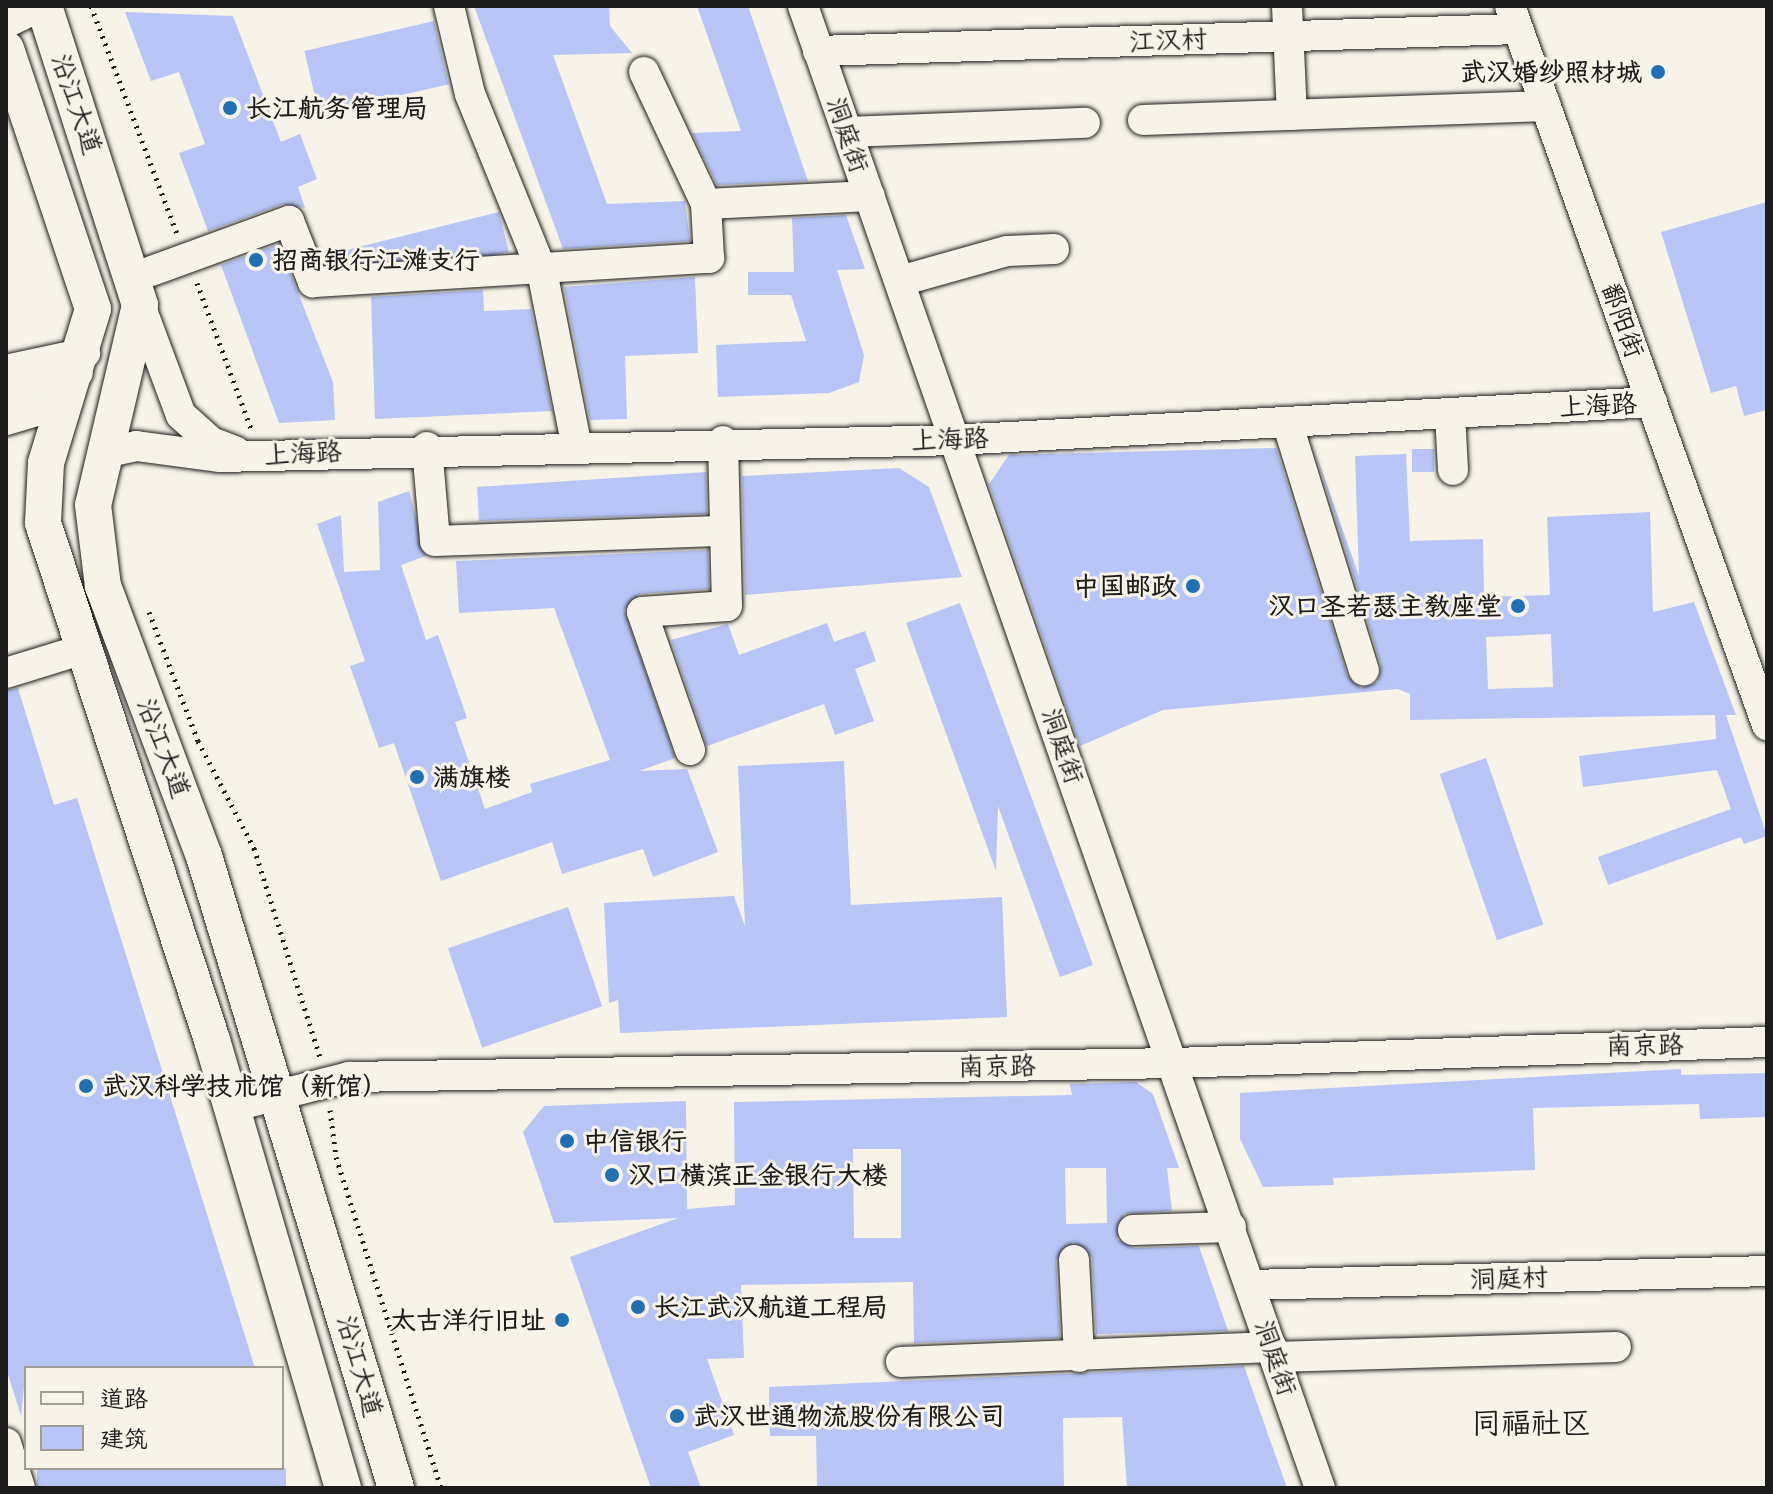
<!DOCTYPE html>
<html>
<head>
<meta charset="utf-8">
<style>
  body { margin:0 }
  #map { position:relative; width:1773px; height:1494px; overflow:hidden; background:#f7f3e8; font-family:"Patrick Hand","LXGW WenKai TC",sans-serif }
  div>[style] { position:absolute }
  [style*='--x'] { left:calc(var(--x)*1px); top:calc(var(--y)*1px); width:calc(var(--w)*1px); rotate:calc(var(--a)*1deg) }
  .building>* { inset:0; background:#b8c5f6; transform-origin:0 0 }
  .path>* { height:5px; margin-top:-2.5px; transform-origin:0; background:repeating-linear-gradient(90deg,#1c1c1c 0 2px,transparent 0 8px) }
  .roads { filter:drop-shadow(0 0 2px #1c1c1c) drop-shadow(0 0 2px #1c1c1c) }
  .minor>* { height:30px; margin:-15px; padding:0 15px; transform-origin:15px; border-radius:15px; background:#f7f3e8 }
  .major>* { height:36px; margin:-18px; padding:0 18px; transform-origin:18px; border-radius:18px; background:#f7f3e8 }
  .dots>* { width:22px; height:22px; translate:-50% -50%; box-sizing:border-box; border:4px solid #f7f3e8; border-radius:50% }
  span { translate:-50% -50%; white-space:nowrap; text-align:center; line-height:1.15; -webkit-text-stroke:6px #f7f3e8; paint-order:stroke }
  .street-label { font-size:26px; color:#1c1c1c }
  .poi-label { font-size:26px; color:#1c1c1c; font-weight:700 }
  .right { translate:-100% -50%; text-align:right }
  .left { translate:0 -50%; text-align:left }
  .quarter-label { font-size:30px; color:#1c1c1c }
  .frame { position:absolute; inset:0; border:8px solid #1c1c1c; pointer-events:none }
  .legend { position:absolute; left:24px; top:1366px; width:260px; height:104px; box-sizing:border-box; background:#f7f3e8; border:2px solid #9f9d96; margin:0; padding:10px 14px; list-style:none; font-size:24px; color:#1c1c1c }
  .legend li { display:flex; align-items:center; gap:16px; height:40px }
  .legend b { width:40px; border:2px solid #9f9d96 }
</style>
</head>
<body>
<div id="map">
  <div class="building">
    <div style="clip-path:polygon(474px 6px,609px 6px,610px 26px,632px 53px,553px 55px,607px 204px,685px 201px,690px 241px,563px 249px)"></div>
    <div style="clip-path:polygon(697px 6px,748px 6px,808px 181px,717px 185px,692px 133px,741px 131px)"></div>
    <div style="clip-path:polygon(125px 12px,233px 16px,281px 142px,300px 134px,317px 179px,298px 187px,305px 208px,283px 204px,208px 231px,179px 153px,205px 144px,179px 72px,151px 81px)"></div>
    <div style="left:434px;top:21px;width:65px;height:133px;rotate:77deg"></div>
    <div style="clip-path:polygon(1767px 202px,1767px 410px,1744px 416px,1736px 386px,1711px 393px,1661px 232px)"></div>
    <div style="left:499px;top:212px;width:41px;height:163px;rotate:76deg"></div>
    <div style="clip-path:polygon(846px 215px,865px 269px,837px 270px,864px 355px,859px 382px,829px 393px,718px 397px,716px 345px,806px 341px,791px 295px,748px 295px,748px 272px,794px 272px,792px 218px)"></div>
    <div style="clip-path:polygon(279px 244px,333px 382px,335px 420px,279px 423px,221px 265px)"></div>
    <div style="clip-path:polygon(695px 277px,698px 353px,625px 356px,627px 419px,590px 420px,564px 287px)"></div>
    <div style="clip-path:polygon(483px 290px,484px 311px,531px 309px,552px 411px,375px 419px,371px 297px)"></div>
    <div style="clip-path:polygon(evenodd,1276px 448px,1347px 675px,1361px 688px,1378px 682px,1381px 665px,1314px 448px,1359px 576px,1355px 456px,1406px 454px,1410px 541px,1483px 539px,1484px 597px,1550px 595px,1547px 517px,1650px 512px,1653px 612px,1694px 602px,1736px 715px,1726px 715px,1767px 836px,1744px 844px,1741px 837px,1608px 885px,1598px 857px,1731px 809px,1717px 770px,1583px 787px,1579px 756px,1716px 739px,1715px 715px,1410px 720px,1410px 694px,1398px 689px,1163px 710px,1080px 746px,989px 484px,1009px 455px,1276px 448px,1551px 634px,1553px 687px,1488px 689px,1486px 637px,1551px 634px)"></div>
    <div style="left:1412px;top:449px;width:22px;height:23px"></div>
    <div style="clip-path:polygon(899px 468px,929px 487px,962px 577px,745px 595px,742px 476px)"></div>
    <div style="clip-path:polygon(706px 472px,707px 514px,479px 521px,477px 487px)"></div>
    <div style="clip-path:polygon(409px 491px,426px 556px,401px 565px,426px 640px,438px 635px,467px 718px,455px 722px,485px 809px,532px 792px,530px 784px,610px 760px,554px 608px,459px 613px,456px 561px,708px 550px,709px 589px,640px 594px,624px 610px,675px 758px,639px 771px,687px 769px,718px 852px,653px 877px,643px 849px,562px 874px,552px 842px,441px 881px,394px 743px,379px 748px,350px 666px,365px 661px,317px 524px,341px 515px,344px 572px,380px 570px,378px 502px)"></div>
    <div style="clip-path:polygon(960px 603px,1093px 965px,1060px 977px,998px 806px,996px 871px,906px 623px)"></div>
    <div style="clip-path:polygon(827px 623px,834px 642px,865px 631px,876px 661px,855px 669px,874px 721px,835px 735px,824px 704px,707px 746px,671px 640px,728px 624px,739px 655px)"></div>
    <div style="clip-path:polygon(18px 688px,54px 805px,77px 798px,255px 1368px,26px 1368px,21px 1416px,6px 1368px,6px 690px)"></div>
    <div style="left:1486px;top:758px;width:176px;height:49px;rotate:71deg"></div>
    <div style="clip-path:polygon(844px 761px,851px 905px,1002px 897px,1007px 1017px,620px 1033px,618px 1000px,609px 1003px,604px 903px,734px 896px,745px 926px,738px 766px)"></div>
    <div style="left:568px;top:907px;width:105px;height:127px;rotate:71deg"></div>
    <div style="clip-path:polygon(1681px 1069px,1681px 1075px,1767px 1073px,1767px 1117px,1700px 1119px,1699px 1104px,1533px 1108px,1535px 1170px,1333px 1178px,1334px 1185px,1263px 1187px,1240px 1139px,1240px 1093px)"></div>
    <div style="clip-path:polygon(evenodd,1136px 1082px,1153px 1094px,1179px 1168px,1167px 1168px,1172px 1211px,1124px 1214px,1117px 1239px,1134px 1248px,1199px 1246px,1228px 1331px,1096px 1334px,1092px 1258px,1074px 1242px,1056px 1260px,1060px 1338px,914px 1343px,913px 1282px,741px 1285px,744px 1358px,707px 1359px,734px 1435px,688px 1452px,701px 1488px,651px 1488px,570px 1257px,678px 1218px,554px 1223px,523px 1132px,544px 1106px,686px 1101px,687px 1209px,735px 1205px,734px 1102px,1072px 1095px,1070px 1084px,1136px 1082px,853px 1149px,901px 1149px,901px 1238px,854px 1238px,853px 1149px,1136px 1082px,1065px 1168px,1106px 1168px,1107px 1223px,1066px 1224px,1065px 1168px)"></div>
    <div style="clip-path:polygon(1244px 1366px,1287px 1488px,1127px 1488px,1122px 1417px,1063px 1418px,1064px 1488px,817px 1488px,816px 1436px,770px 1436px,769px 1387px)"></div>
    <div style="left:37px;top:1468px;width:249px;height:21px"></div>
  </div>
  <div class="path">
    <div style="--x:91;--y:6;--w:243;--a:69.3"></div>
    <div style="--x:197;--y:283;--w:155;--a:69.6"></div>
    <div style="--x:149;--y:612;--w:138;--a:69.2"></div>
    <div style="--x:198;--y:741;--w:121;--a:62.4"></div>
    <div style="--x:254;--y:848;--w:219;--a:72.5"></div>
    <div style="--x:330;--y:1110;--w:47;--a:82.7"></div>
    <div style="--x:336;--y:1157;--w:347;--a:72.4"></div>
  </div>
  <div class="roads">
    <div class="minor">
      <div style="--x:449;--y:6;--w:90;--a:76.6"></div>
      <div style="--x:470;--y:94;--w:191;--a:67.9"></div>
      <div style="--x:542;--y:271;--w:179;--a:78.8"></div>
      <div style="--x:803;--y:6;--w:1570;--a:70.77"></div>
      <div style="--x:1287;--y:6;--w:109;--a:87.4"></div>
      <div style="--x:1510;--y:6;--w:764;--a:70.33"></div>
      <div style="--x:6;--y:23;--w:39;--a:-26"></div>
      <div style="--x:818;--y:51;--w:700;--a:-1.8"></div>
      <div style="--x:644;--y:72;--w:146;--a:64.8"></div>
      <div style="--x:1143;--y:120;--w:403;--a:-2"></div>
      <div style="--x:847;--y:132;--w:238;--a:-2.2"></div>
      <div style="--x:135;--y:277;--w:164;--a:-20"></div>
      <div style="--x:289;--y:221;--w:66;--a:68.5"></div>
      <div style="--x:313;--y:282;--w:397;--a:-3.5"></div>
      <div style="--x:709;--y:258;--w:54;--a:-93.2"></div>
      <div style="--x:706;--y:204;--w:164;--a:-2.8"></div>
      <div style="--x:900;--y:281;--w:111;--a:-15.7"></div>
      <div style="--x:1007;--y:251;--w:47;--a:-2.4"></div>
      <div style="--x:140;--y:305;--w:117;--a:69.6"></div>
      <div style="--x:181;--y:415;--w:40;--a:42"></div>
      <div style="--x:211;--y:442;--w:26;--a:21"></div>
      <div style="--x:6;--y:370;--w:81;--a:-12.1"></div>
      <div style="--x:6;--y:395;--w:75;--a:-17"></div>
      <div style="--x:1450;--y:413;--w:57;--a:87"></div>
      <div style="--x:6;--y:420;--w:64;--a:-16.4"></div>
      <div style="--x:1287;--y:422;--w:260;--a:72.8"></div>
      <div style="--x:427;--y:447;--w:94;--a:85.1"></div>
      <div style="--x:435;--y:541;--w:290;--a:-2"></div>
      <div style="--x:104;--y:453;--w:33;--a:-12"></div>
      <div style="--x:136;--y:446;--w:85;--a:7.5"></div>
      <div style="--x:220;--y:457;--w:735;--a:-1.32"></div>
      <div style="--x:955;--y:440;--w:698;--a:-3.12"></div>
      <div style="--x:6;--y:673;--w:82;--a:-17.1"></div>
      <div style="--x:690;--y:750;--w:146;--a:-109.2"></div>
      <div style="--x:642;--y:612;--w:85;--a:-4"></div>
      <div style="--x:727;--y:606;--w:165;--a:-91.4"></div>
      <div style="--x:231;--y:1107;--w:122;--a:-14.3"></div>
      <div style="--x:349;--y:1077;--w:826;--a:-0.97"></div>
      <div style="--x:1175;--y:1063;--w:592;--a:-2.03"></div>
      <div style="--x:1133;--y:1230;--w:98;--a:-1.8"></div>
      <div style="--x:1074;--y:1260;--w:97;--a:87"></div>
      <div style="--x:1251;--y:1285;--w:516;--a:-1.55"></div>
      <div style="--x:1275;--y:1357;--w:341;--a:-1.7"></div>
      <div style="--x:901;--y:1362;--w:371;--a:-2.3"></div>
      <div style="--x:6;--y:1443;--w:47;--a:72.7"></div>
    </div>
    <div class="major">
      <div style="--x:44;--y:6;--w:314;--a:72.2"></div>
      <div style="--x:140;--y:305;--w:205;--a:103.2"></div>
      <div style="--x:93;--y:505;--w:82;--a:83"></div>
      <div style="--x:103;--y:586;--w:288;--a:69.5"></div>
      <div style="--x:204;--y:856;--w:661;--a:73.1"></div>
      <div style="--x:6;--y:49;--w:274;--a:71.5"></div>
      <div style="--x:93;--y:309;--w:161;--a:107"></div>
      <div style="--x:46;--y:463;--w:60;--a:92.9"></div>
      <div style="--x:43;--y:523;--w:544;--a:71.9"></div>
      <div style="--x:212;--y:1040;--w:467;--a:73.7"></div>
    </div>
  </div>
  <div class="dots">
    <div style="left:1658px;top:72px;background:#1f6fb2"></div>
    <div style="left:230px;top:108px;background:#1f6fb2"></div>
    <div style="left:256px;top:260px;background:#1f6fb2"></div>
    <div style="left:1193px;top:586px;background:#1f6fb2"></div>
    <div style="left:1518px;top:606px;background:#1f6fb2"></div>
    <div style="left:417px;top:777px;background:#1f6fb2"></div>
    <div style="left:86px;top:1086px;background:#1f6fb2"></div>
    <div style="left:567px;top:1141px;background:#1f6fb2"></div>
    <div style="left:612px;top:1175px;background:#1f6fb2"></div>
    <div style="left:638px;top:1307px;background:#1f6fb2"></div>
    <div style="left:562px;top:1320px;background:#1f6fb2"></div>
    <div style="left:677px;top:1416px;background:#1f6fb2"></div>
  </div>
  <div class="street-label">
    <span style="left:1168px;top:40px;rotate:-2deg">江汉村</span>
    <span style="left:77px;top:104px;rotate:71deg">沿江大道</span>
    <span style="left:848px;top:135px;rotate:71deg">洞庭街</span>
    <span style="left:1623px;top:320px;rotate:70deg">鄱阳街</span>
    <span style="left:1598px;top:405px;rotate:-3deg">上海路</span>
    <span style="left:950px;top:439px;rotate:-2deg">上海路</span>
    <span style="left:303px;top:453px;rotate:-3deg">上海路</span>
    <span style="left:1063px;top:746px;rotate:71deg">洞庭街</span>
    <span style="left:164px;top:748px;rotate:69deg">沿江大道</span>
    <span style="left:1645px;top:1045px;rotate:-1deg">南京路</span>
    <span style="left:997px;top:1066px;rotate:-1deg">南京路</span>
    <span style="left:1509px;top:1278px;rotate:-2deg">洞庭村</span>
    <span style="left:1276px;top:1358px;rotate:71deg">洞庭街</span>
    <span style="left:360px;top:1366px;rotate:74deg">沿江大道</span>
  </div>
  <div class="poi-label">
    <span class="right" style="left:1642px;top:72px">武汉婚纱照材城</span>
    <span class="left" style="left:246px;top:108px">长江航务管理局</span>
    <span class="left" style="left:272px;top:260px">招商银行江滩支行</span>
    <span class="right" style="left:1177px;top:586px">中国邮政</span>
    <span class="right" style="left:1502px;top:606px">汉口圣若瑟主教座堂</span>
    <span class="left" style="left:433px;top:777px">满旗楼</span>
    <span class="left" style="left:102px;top:1086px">武汉科学技术馆（新馆）</span>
    <span class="left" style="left:583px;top:1141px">中信银行</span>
    <span class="left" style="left:628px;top:1175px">汉口横滨正金银行大楼</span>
    <span class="left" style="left:654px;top:1307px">长江武汉航道工程局</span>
    <span class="right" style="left:546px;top:1320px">太古洋行旧址</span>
    <span class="left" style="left:693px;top:1416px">武汉世通物流股份有限公司</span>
  </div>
  <div class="quarter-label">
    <span style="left:1531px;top:1422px">同福社区</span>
  </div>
  <div class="frame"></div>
  <ul class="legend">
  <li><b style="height:10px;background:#f7f3e8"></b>道路</li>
  <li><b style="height:22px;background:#b8c5f6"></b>建筑</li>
  </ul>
</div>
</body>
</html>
